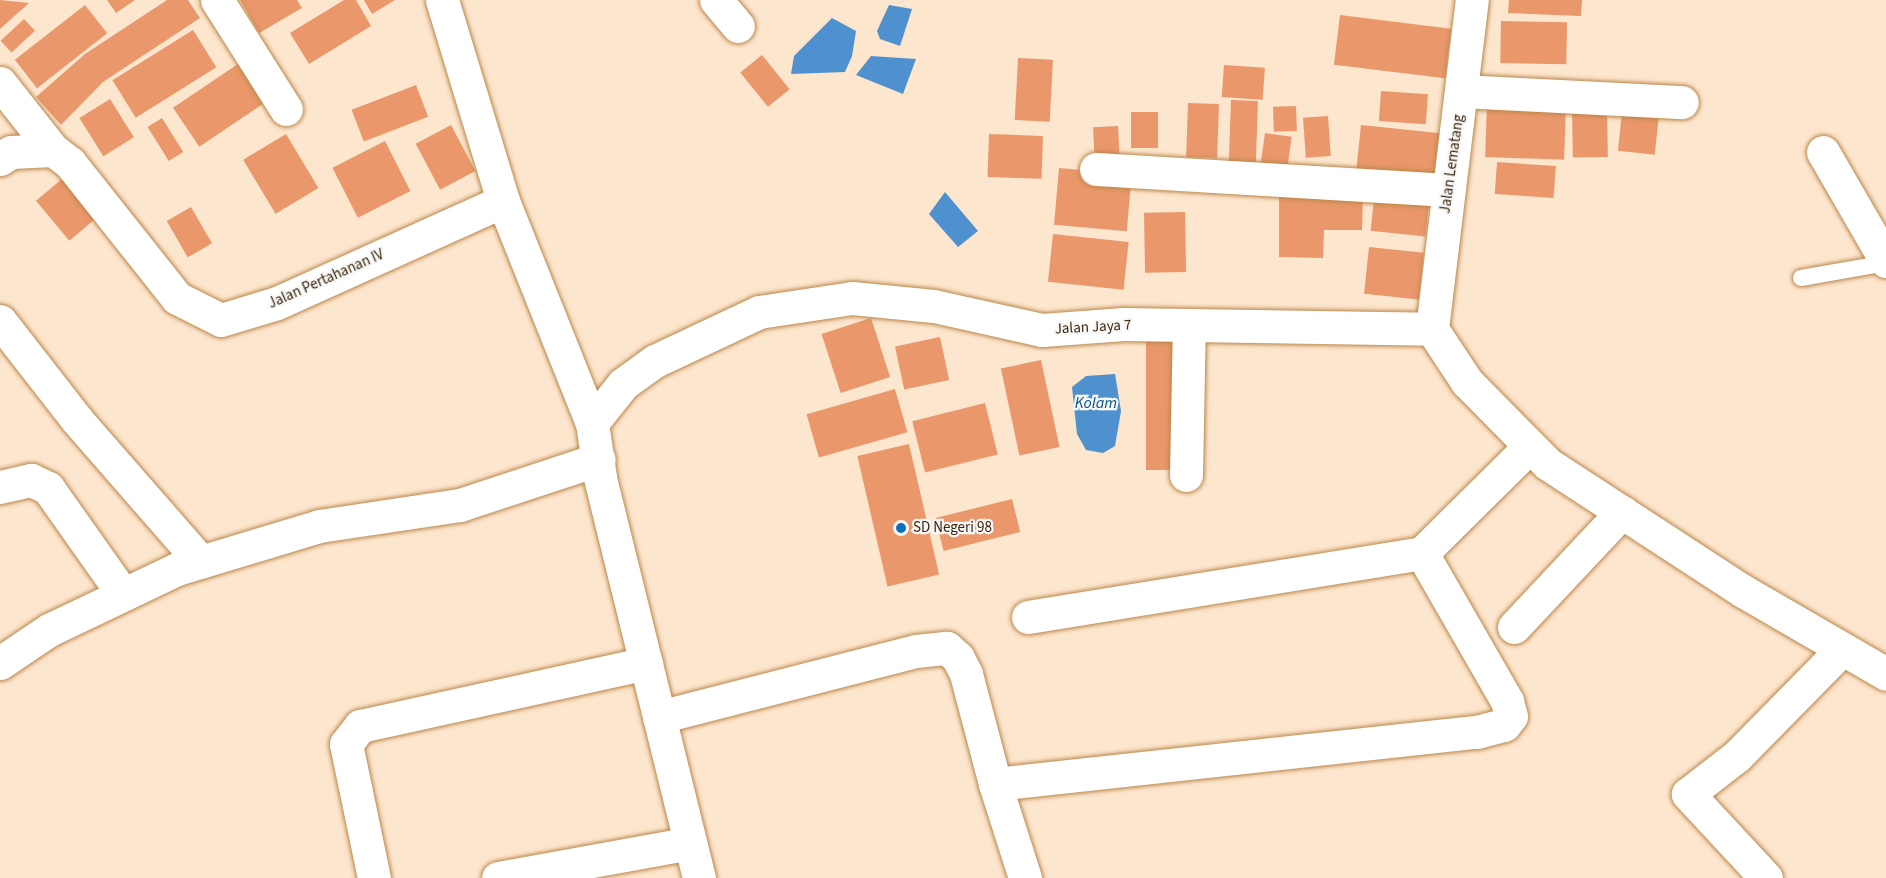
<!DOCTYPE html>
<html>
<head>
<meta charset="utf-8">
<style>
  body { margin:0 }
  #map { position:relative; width:1886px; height:878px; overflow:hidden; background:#fde6ce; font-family:"Source Sans 3",sans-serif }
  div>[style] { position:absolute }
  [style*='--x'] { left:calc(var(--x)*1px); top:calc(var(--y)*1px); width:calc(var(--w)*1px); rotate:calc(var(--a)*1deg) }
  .water>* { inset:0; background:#4f91ce }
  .building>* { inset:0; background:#e9976b; transform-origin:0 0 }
  .roads { filter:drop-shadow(0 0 2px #bb8649) drop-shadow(0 0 2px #bb8649) }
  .lane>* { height:16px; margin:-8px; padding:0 8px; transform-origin:8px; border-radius:8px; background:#fff }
  .street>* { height:33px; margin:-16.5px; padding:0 16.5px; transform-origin:16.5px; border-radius:16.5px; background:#fff }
  .dots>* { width:16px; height:16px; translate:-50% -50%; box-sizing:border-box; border:3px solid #f7f7f7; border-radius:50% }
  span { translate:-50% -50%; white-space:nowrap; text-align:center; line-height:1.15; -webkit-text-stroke:4.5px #f7f7f7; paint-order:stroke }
  .street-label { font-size:15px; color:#3a250a }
  .poi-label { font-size:15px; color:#3a250a }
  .left { translate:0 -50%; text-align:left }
  .water-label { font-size:16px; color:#01528b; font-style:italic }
</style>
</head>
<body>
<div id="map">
  <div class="water">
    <div style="clip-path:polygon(889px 5px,912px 9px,900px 46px,880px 39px,877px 31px)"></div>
    <div style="clip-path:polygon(832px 18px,856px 31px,852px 56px,845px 72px,791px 74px,794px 56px)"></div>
    <div style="clip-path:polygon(871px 56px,916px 59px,903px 94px,856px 75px)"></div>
    <div style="clip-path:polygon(945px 192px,978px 231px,958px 247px,929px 214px)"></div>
    <div style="clip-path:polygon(1115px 374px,1121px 411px,1115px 446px,1103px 453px,1086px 450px,1077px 434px,1072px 387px,1086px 376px)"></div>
  </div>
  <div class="building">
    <div style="clip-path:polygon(0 0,29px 3px,0 29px)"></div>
    <div style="clip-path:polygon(107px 0,135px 0,116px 13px)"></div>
    <div style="clip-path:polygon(167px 0,188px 0,200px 18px,103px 82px,61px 125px,36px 97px,85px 54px)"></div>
    <div style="clip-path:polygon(240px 0,297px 0,302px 8px,259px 33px)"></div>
    <div style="clip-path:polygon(344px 0,356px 0,371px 26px,309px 64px,290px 33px)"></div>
    <div style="clip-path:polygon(364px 0,395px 0,372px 14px)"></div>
    <div style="clip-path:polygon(1509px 0,1582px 0,1581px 16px,1508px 13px)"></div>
    <div style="left:85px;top:5px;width:36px;height:89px;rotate:52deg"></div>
    <div style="left:1340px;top:15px;width:112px;height:50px;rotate:7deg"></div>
    <div style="left:24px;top:19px;width:16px;height:32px;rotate:47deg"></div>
    <div style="left:1501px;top:21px;width:66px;height:42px;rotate:1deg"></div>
    <div style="left:193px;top:30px;width:44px;height:95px;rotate:58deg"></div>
    <div style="left:762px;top:55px;width:44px;height:28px;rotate:51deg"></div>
    <div style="left:1018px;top:58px;width:35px;height:62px;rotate:3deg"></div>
    <div style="left:241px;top:62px;width:47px;height:82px;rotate:56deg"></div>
    <div style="left:1224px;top:65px;width:41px;height:32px;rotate:4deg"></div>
    <div style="left:416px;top:85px;width:34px;height:69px;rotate:69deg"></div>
    <div style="left:1381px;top:91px;width:47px;height:30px;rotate:4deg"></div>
    <div style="left:110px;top:99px;width:45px;height:36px;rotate:58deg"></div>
    <div style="left:1231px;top:100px;width:27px;height:67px;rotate:2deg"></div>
    <div style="left:1188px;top:103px;width:31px;height:54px;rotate:2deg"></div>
    <div style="left:1487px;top:104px;width:79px;height:53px;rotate:2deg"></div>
    <div style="left:1296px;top:106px;width:25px;height:23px;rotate:88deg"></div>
    <div style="left:1607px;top:109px;width:48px;height:35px;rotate:89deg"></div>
    <div style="left:1131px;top:112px;width:27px;height:36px"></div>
    <div style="left:1622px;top:112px;width:37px;height:39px;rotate:6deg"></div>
    <div style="left:1328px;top:116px;width:40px;height:25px;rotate:86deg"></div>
    <div style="left:162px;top:118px;width:40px;height:17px;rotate:58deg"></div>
    <div style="left:451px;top:125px;width:52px;height:40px;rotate:62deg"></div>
    <div style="left:1361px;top:125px;width:80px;height:49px;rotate:6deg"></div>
    <div style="left:1118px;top:126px;width:40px;height:25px;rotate:87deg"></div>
    <div style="left:1265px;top:133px;width:27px;height:36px;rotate:8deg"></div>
    <div style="left:286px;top:134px;width:63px;height:50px;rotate:59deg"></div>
    <div style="left:989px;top:134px;width:54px;height:43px;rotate:2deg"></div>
    <div style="left:385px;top:141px;width:56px;height:59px;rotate:63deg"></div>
    <div style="left:1497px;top:162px;width:59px;height:32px;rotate:4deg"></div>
    <div style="left:1059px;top:168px;width:73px;height:57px;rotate:5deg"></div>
    <div style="left:62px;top:179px;width:52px;height:34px;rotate:50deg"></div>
    <div style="left:1375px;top:189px;width:55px;height:42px;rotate:6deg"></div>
    <div style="clip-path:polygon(1279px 192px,1363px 194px,1362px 230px,1324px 230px,1323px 258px,1279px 257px)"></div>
    <div style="left:191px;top:207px;width:42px;height:28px;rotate:60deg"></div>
    <div style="left:1185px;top:212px;width:60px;height:41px;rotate:89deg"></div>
    <div style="left:1053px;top:234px;width:76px;height:48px;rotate:6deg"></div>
    <div style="left:1369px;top:247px;width:55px;height:47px;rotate:6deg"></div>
    <div style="left:871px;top:318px;width:62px;height:52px;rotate:72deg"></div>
    <div style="left:940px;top:337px;width:44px;height:46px;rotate:78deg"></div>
    <div style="left:1146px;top:339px;width:35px;height:131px"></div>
    <div style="left:1041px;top:360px;width:89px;height:41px;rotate:78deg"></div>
    <div style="left:895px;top:389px;width:45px;height:92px;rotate:74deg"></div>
    <div style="left:985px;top:403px;width:53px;height:75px;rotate:76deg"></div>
    <div style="left:909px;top:444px;width:134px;height:53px;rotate:77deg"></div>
    <div style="left:1012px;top:499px;width:34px;height:79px;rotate:76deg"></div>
  </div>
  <div class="roads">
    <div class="lane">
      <div style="--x:1801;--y:278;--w:86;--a:-10"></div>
    </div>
    <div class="street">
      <div style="--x:217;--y:0;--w:129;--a:57.7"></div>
      <div style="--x:442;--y:0;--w:210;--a:73.1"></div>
      <div style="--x:503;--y:201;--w:239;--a:68.2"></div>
      <div style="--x:716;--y:0;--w:34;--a:50"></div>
      <div style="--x:0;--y:83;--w:85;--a:51.7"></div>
      <div style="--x:1462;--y:91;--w:220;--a:2.9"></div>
      <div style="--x:1823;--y:152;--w:126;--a:60"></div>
      <div style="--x:0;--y:159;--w:13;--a:-32"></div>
      <div style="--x:11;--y:152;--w:42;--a:-2.7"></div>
      <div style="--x:53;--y:150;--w:21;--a:37"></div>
      <div style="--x:70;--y:163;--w:172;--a:51.6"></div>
      <div style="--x:177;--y:298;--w:49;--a:26.6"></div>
      <div style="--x:221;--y:320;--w:59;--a:-16.9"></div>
      <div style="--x:277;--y:303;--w:248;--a:-24.3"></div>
      <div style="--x:1096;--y:169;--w:353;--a:3.4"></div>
      <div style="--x:0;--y:321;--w:125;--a:52.1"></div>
      <div style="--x:77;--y:420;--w:187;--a:48.9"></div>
      <div style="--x:1432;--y:329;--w:64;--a:56.6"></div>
      <div style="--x:1467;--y:382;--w:115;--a:45.4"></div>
      <div style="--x:1548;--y:464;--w:233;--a:33.1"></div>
      <div style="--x:1743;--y:591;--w:165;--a:30.1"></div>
      <div style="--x:1432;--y:329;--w:331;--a:-83.1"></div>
      <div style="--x:1186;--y:475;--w:150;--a:-88.9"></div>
      <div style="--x:0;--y:487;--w:32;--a:-13"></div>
      <div style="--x:31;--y:480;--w:19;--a:25"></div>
      <div style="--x:48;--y:488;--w:128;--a:54.8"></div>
      <div style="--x:1028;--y:617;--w:399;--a:-9.2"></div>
      <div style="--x:1422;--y:553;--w:152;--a:-44.7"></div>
      <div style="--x:1514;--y:627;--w:158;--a:-46.8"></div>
      <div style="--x:0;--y:663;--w:59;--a:-34"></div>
      <div style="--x:49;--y:630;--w:142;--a:-25.5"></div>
      <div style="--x:177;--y:569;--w:148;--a:-16.8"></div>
      <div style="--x:319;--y:526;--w:143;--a:-8.5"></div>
      <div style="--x:460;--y:505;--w:146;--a:-18.3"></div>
      <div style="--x:659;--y:717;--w:265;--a:-14.4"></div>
      <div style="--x:916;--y:651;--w:31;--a:-6"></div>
      <div style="--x:947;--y:648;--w:15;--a:42"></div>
      <div style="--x:958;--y:658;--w:18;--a:63"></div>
      <div style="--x:966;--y:674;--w:114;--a:75.2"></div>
      <div style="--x:995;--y:784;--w:99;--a:72.3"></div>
      <div style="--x:995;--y:784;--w:485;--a:-6.2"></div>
      <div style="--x:1477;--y:732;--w:28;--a:-15"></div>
      <div style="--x:1504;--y:725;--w:11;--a:-52"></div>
      <div style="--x:1511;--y:716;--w:16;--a:-105"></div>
      <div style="--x:1507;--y:701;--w:171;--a:-119.9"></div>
      <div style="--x:374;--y:878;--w:137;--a:-101.8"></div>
      <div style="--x:346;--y:744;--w:23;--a:-52"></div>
      <div style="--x:360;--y:726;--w:293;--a:-12.4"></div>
      <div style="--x:498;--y:878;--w:195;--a:-10.3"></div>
      <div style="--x:699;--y:878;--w:413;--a:-103.9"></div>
      <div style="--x:600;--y:477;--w:55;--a:-98.4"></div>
      <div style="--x:592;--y:423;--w:50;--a:-51.5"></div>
      <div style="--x:623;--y:384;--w:39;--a:-36"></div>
      <div style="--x:655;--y:361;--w:115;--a:-25.2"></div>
      <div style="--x:759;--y:312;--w:94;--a:-8.6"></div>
      <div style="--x:852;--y:298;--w:82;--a:5.6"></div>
      <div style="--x:934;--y:306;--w:111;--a:12.5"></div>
      <div style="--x:1042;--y:330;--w:82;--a:-4.2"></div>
      <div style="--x:1124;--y:324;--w:308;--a:0.9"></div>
      <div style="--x:1766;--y:878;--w:115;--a:-132.9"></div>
      <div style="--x:1688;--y:794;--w:62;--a:-37.8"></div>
      <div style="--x:1737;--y:756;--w:150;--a:-45.5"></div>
    </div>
  </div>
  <div class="dots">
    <div style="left:901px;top:528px;background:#0671bc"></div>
  </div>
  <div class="street-label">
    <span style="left:1452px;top:164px;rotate:-82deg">Jalan Lematang</span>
    <span style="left:326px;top:279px;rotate:-24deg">Jalan Pertahanan IV</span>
    <span style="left:1093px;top:327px;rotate:-3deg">Jalan Jaya 7</span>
  </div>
  <div class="poi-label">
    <span class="left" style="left:913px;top:528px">SD Negeri 98</span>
  </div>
  <div class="water-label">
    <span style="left:1096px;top:403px">Kolam</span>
  </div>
</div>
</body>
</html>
